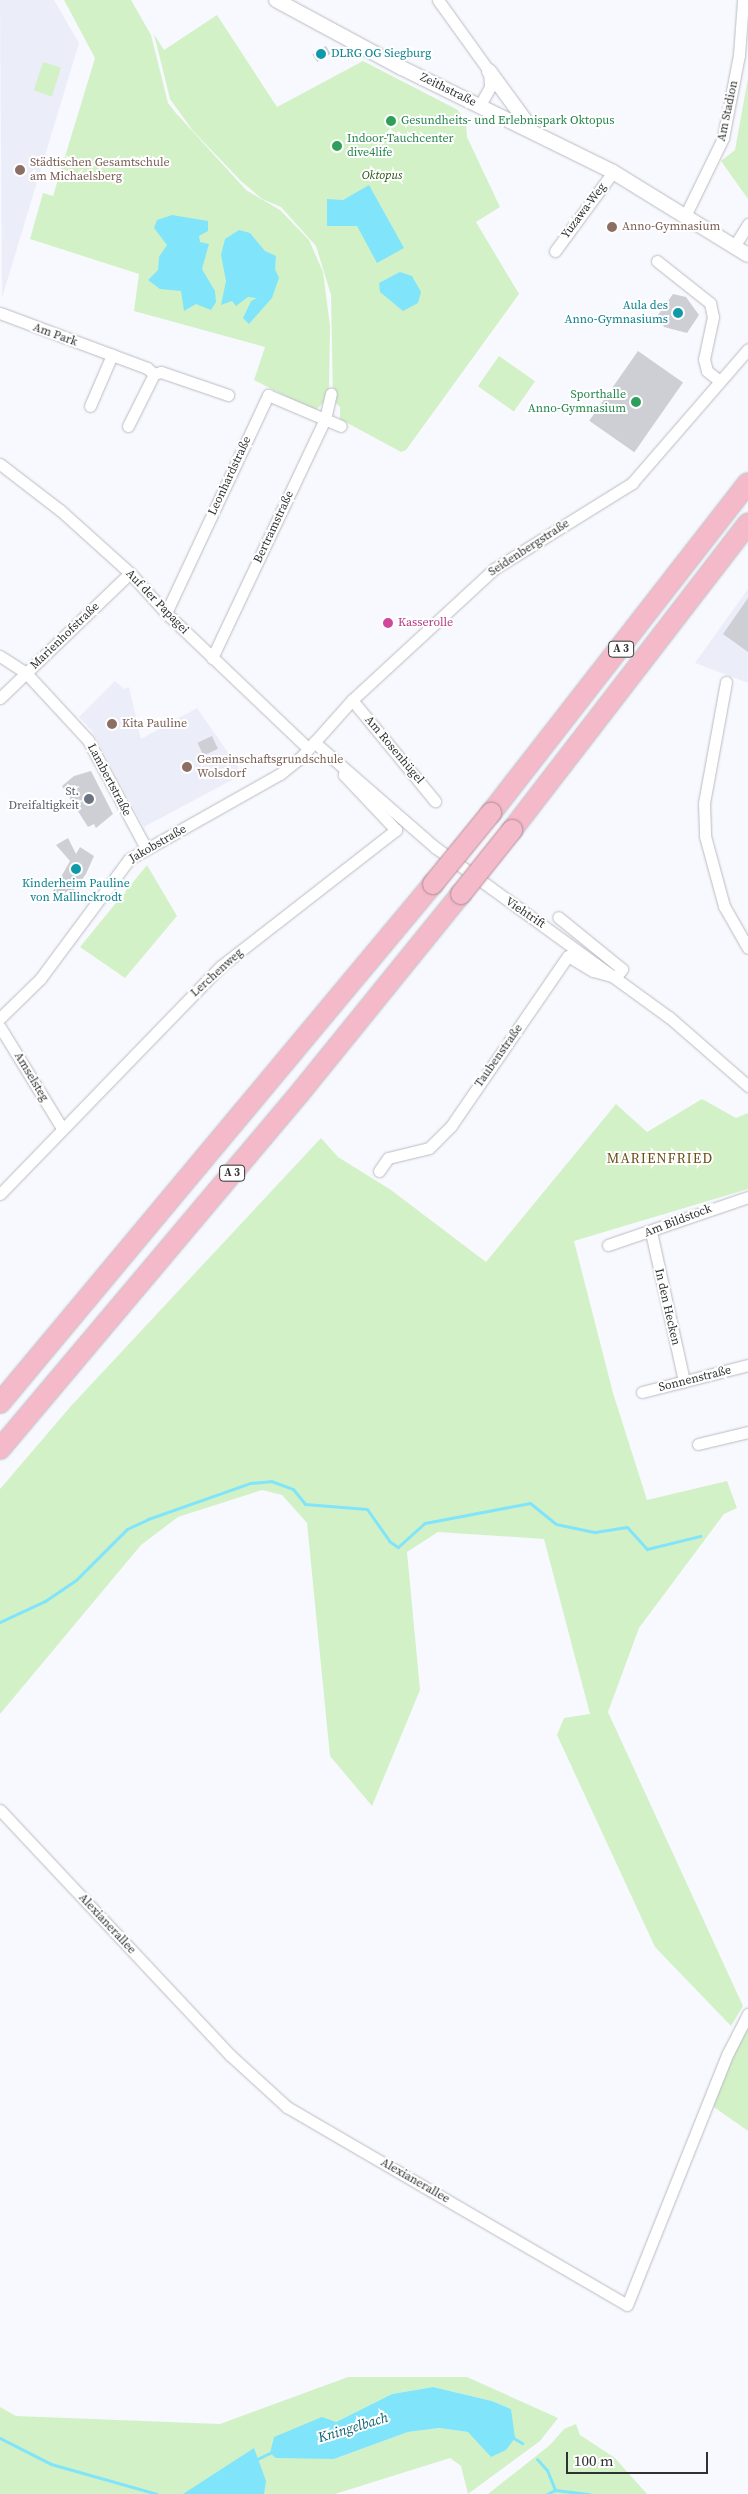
<!DOCTYPE html>
<html>
<head>
<meta charset="utf-8">
<style>
  body { margin:0 }
  #map { position:relative; width:748px; height:2494px; overflow:hidden; background:#f8f9fe; font-family:"Source Serif 4",serif }
  div>[style] { position:absolute }
  [style*='--x'] { left:calc(var(--x)*1px); top:calc(var(--y)*1px); width:calc(var(--w)*1px); rotate:calc(var(--a)*1deg) }
  .built>* { inset:0; background:#ebedf9 }
  .green>* { inset:0; background:#d3f1c7; transform-origin:0 0 }
  .water>* { inset:0; background:#80e4fb }
  .stream>* { height:3px; margin:-1.5px; padding:0 1.5px; transform-origin:1.5px; border-radius:1.5px; background:#80e4fb }
  .building>* { inset:0; background:#cecfd5; transform-origin:0 0 }
  .roads { filter:drop-shadow(0 0 1px #babbc1) drop-shadow(0 0 1px #babbc1) }
  .minor>* { height:11px; margin:-5.5px; padding:0 5.5px; transform-origin:5.5px; border-radius:5.5px; background:#fff }
  .tertiary>* { height:14px; margin:-7px; padding:0 7px; transform-origin:7px; border-radius:7px; background:#fff }
  .motorway>* { height:20px; margin:-10px; padding:0 10px; transform-origin:10px; border-radius:10px; background:#f4bac9 }
  .bridges { filter:drop-shadow(0 0 1px #af8a94) drop-shadow(0 0 1px #af8a94) }
  .motorway-bridge>* { height:20px; margin:-10px; padding:0 10px; transform-origin:10px; border-radius:10px; background:#f4bac9 }
  .dots>* { width:14px; height:14px; translate:-50% -50%; box-sizing:border-box; border:2px solid #fff; border-radius:50% }
  span { translate:-50% -50%; white-space:nowrap; text-align:center; line-height:1.15; -webkit-text-stroke:4px #fff; paint-order:stroke }
  .shield-label span { padding:1px 4px; background:#fff; border:1px solid; border-radius:4px; -webkit-text-stroke-width:0 }
  .shield-label { font-size:11px; color:#303133; font-weight:700 }
  .culture-label { font-size:12px; color:#0d838f }
  .left { translate:0 -50%; text-align:left }
  .right { translate:-100% -50%; text-align:right }
  .street-label { font-size:12px; color:#303133 }
  .leisure-label { font-size:12px; color:#27864d }
  .education-label { font-size:12px; color:#785e54 }
  .park-label { font-size:12px; color:#234c0a; font-style:italic }
  .hotel-label { font-size:12px; color:#b23c85 }
  .worship-label { font-size:12px; color:#5b616d }
  .neighbourhood-label { font-size:14px; color:#6c4c17; letter-spacing:1px }
  .water-label { font-size:14px; color:#0a6272; font-style:italic }
  .scale { position:absolute; left:566px; top:2452px; width:142px; height:22px; box-sizing:border-box; border:2px solid #303133; border-top:0; padding-left:6px; font-size:15px; line-height:18px; white-space:nowrap; color:#303133; -webkit-text-stroke:4px #fff; paint-order:stroke }
</style>
</head>
<body>
<div id="map">
  <div class="built">
    <div style="clip-path:polygon(0 0,54px 0,79px 43px,2px 298px)"></div>
    <div style="clip-path:polygon(748px 589px,748px 683px,695px 663px)"></div>
    <div style="clip-path:polygon(115px 681px,124px 689px,129px 687px,141px 739px,197px 708px,243px 774px,144px 827px,92px 731px,79px 717px)"></div>
  </div>
  <div class="green">
    <div style="clip-path:polygon(64px 0,131px 0,151px 35px,168px 103px,175px 112px,246px 190px,280px 210px,309px 240px,323px 272px,330px 326px,329px 391px,327px 399px,315px 411px,254px 380px,265px 347px,134px 311px,139px 274px,30px 239px,43px 193px,53px 196px,95px 58px)"></div>
    <div style="clip-path:polygon(217px 15px,277px 107px,363px 61px,458px 110px,466px 123px,467px 137px,500px 207px,476px 222px,519px 294px,406px 450px,401px 452px,340px 419px,340px 407px,333px 400px,331px 295px,316px 246px,281px 207px,262px 199px,241px 181px,193px 131px,170px 99px,154px 34px,164px 50px)"></div>
    <div style="left:43px;top:62px;width:19px;height:30px;rotate:18deg"></div>
    <div style="clip-path:polygon(748px 78px,748px 199px,721px 161px,735px 150px)"></div>
    <div style="left:499px;top:356px;width:44px;height:37px;rotate:35deg"></div>
    <div style="clip-path:polygon(147px 865px,177px 916px,125px 978px,80px 947px)"></div>
    <div style="clip-path:polygon(702px 1099px,736px 1118px,748px 1113px,748px 1189px,574px 1241px,613px 1393px,647px 1500px,727px 1481px,737px 1508px,724px 1514px,639px 1628px,608px 1712px,743px 2006px,731px 2026px,655px 1947px,557px 1735px,564px 1718px,590px 1714px,544px 1539px,438px 1532px,407px 1552px,420px 1690px,372px 1806px,330px 1756px,307px 1523px,282px 1495px,262px 1490px,178px 1517px,141px 1545px,0 1714px,0 1489px,71px 1406px,321px 1138px,338px 1157px,391px 1190px,486px 1262px,616px 1104px,647px 1132px)"></div>
    <div style="clip-path:polygon(748px 2028px,748px 2131px,711px 2105px,734px 2045px)"></div>
    <div style="clip-path:polygon(evenodd,348px 2377px,467px 2377px,558px 2418px,540px 2441px,468px 2494px,461px 2466px,450px 2458px,335px 2494px,0 2494px,0 2407px,16px 2416px,220px 2424px,348px 2377px,433px 2387px,492px 2401px,511px 2409px,468px 2432px,439px 2428px,408px 2432px,334px 2459px,336px 2422px,392px 2394px,433px 2387px)"></div>
    <div style="clip-path:polygon(576px 2424px,580px 2435px,615px 2458px,647px 2494px,488px 2494px,550px 2445px,564px 2429px)"></div>
  </div>
  <div class="water">
    <div style="clip-path:polygon(369px 185px,404px 248px,377px 263px,357px 226px,327px 226px,327px 199px,343px 200px)"></div>
    <div style="clip-path:polygon(172px 215px,208px 221px,208px 231px,199px 236px,200px 242px,209px 244px,202px 269px,215px 291px,216px 302px,211px 310px,196px 304px,184px 311px,181px 291px,160px 289px,148px 280px,158px 270px,159px 257px,167px 245px,154px 228px,157px 220px)"></div>
    <div style="clip-path:polygon(239px 230px,250px 233px,265px 251px,276px 256px,275px 269px,279px 278px,272px 298px,249px 324px,243px 318px,251px 301px,257px 298px,248px 297px,236px 306px,232px 301px,221px 305px,226px 281px,221px 255px,225px 239px)"></div>
    <div style="clip-path:polygon(400px 272px,412px 276px,421px 292px,418px 303px,403px 311px,380px 292px,379px 283px)"></div>
    <div style="clip-path:polygon(433px 2387px,492px 2401px,511px 2409px,515px 2438px,506px 2450px,491px 2457px,468px 2432px,439px 2428px,408px 2432px,334px 2459px,276px 2458px,270px 2453px,274px 2437px,322px 2417px,336px 2422px,392px 2394px)"></div>
    <div style="clip-path:polygon(254px 2448px,266px 2481px,264px 2494px,183px 2494px)"></div>
  </div>
  <div class="stream">
    <div style="--x:0;--y:1622;--w:50;--a:-25"></div>
    <div style="--x:45;--y:1601;--w:37;--a:-34"></div>
    <div style="--x:76;--y:1580;--w:72;--a:-45"></div>
    <div style="--x:127;--y:1529;--w:23;--a:-25"></div>
    <div style="--x:148;--y:1519;--w:108;--a:-19.4"></div>
    <div style="--x:250;--y:1483;--w:21;--a:-5"></div>
    <div style="--x:271;--y:1481;--w:23;--a:20"></div>
    <div style="--x:293;--y:1489;--w:19;--a:51"></div>
    <div style="--x:305;--y:1504;--w:62;--a:4.6"></div>
    <div style="--x:367;--y:1509;--w:39;--a:55"></div>
    <div style="--x:389;--y:1541;--w:11;--a:34"></div>
    <div style="--x:398;--y:1547;--w:36;--a:-42"></div>
    <div style="--x:425;--y:1523;--w:107;--a:-10.8"></div>
    <div style="--x:530;--y:1503;--w:33;--a:39"></div>
    <div style="--x:556;--y:1524;--w:40;--a:12"></div>
    <div style="--x:595;--y:1532;--w:32;--a:-9"></div>
    <div style="--x:627;--y:1527;--w:30;--a:48"></div>
    <div style="--x:647;--y:1549;--w:55;--a:-13.8"></div>
    <div style="--x:512;--y:2437;--w:12;--a:31"></div>
    <div style="--x:0;--y:2438;--w:57;--a:27"></div>
    <div style="--x:51;--y:2464;--w:110;--a:15.8"></div>
    <div style="--x:537;--y:2459;--w:15;--a:48"></div>
    <div style="--x:547;--y:2470;--w:22;--a:68"></div>
    <div style="--x:555;--y:2490;--w:35;--a:7"></div>
    <div style="--x:255;--y:2460;--w:19;--a:-25"></div>
    <div style="--x:547;--y:2494;--w:9;--a:-27"></div>
  </div>
  <div class="building">
    <div style="left:326px;top:46px;width:9px;height:16px;rotate:58deg"></div>
    <div style="clip-path:polygon(673px 294px,686px 297px,699px 315px,687px 333px,664px 327px,658px 315px)"></div>
    <div style="left:638px;top:351px;width:55px;height:85px;rotate:35deg"></div>
    <div style="clip-path:polygon(748px 598px,748px 652px,723px 634px)"></div>
    <div style="left:212px;top:736px;width:14px;height:16px;rotate:65deg"></div>
    <div style="clip-path:polygon(91px 771px,113px 814px,96px 828px,94px 824px,88px 827px,62px 786px,74px 776px)"></div>
    <div style="clip-path:polygon(68px 838px,76px 854px,80px 847px,94px 856px,86px 874px,66px 901px,52px 893px,70px 861px,56px 845px)"></div>
  </div>
  <div class="roads">
    <div class="minor">
      <div style="--x:438;--y:0;--w:87;--a:54.3"></div>
      <div style="--x:489;--y:71;--w:16;--a:86"></div>
      <div style="--x:490;--y:87;--w:21;--a:119"></div>
      <div style="--x:686;--y:214;--w:85;--a:-64"></div>
      <div style="--x:723;--y:138;--w:85;--a:-79.1"></div>
      <div style="--x:739;--y:55;--w:55;--a:-85.8"></div>
      <div style="--x:735;--y:245;--w:25;--a:-58"></div>
      <div style="--x:555;--y:251;--w:98;--a:-53.7"></div>
      <div style="--x:657;--y:261;--w:68;--a:38.4"></div>
      <div style="--x:710;--y:303;--w:14;--a:78"></div>
      <div style="--x:713;--y:317;--w:43;--a:102.1"></div>
      <div style="--x:704;--y:359;--w:12;--a:76"></div>
      <div style="--x:707;--y:371;--w:16;--a:38"></div>
      <div style="--x:0;--y:313;--w:157;--a:20.5"></div>
      <div style="--x:147;--y:368;--w:9;--a:41"></div>
      <div style="--x:154;--y:374;--w:7;--a:-16"></div>
      <div style="--x:161;--y:372;--w:71;--a:18.9"></div>
      <div style="--x:90;--y:406;--w:56;--a:-66.7"></div>
      <div style="--x:128;--y:426;--w:58;--a:-63.4"></div>
      <div style="--x:0;--y:464;--w:76;--a:37.5"></div>
      <div style="--x:60;--y:510;--w:94;--a:42"></div>
      <div style="--x:130;--y:573;--w:54;--a:48"></div>
      <div style="--x:166;--y:613;--w:196;--a:43.6"></div>
      <div style="--x:166;--y:613;--w:241;--a:-64.9"></div>
      <div style="--x:268;--y:395;--w:79;--a:23"></div>
      <div style="--x:0;--y:656;--w:31;--a:33"></div>
      <div style="--x:26;--y:673;--w:91;--a:47.2"></div>
      <div style="--x:88;--y:740;--w:123;--a:61.8"></div>
      <div style="--x:212;--y:658;--w:264;--a:-64.7"></div>
      <div style="--x:325;--y:419;--w:26;--a:-77"></div>
      <div style="--x:726;--y:682;--w:123;--a:100.3"></div>
      <div style="--x:704;--y:803;--w:33;--a:88"></div>
      <div style="--x:705;--y:836;--w:73;--a:74.8"></div>
      <div style="--x:724;--y:906;--w:48;--a:60.3"></div>
      <div style="--x:0;--y:698;--w:180;--a:-43.9"></div>
      <div style="--x:352;--y:700;--w:131;--a:50.6"></div>
      <div style="--x:314;--y:742;--w:162;--a:41"></div>
      <div style="--x:436;--y:848;--w:288;--a:36"></div>
      <div style="--x:669;--y:1017;--w:105;--a:41.1"></div>
      <div style="--x:0;--y:1018;--w:56;--a:-44.3"></div>
      <div style="--x:40;--y:979;--w:149;--a:-53.4"></div>
      <div style="--x:129;--y:859;--w:173;--a:-29.4"></div>
      <div style="--x:280;--y:774;--w:28;--a:-39"></div>
      <div style="--x:302;--y:756;--w:75;--a:-48.2"></div>
      <div style="--x:352;--y:700;--w:193;--a:-42.7"></div>
      <div style="--x:494;--y:569;--w:163;--a:-31.9"></div>
      <div style="--x:632;--y:483;--w:177;--a:-49.1"></div>
      <div style="--x:0;--y:1027;--w:119;--a:58.5"></div>
      <div style="--x:379;--y:1171;--w:16;--a:-55"></div>
      <div style="--x:388;--y:1158;--w:42;--a:-13.7"></div>
      <div style="--x:429;--y:1148;--w:31;--a:-45"></div>
      <div style="--x:451;--y:1126;--w:206;--a:-55.5"></div>
      <div style="--x:568;--y:956;--w:29;--a:31"></div>
      <div style="--x:593;--y:971;--w:24;--a:15"></div>
      <div style="--x:616;--y:977;--w:10;--a:-53"></div>
      <div style="--x:622;--y:969;--w:82;--a:-140.9"></div>
      <div style="--x:0;--y:1194;--w:318;--a:-45.9"></div>
      <div style="--x:221;--y:966;--w:222;--a:-37.9"></div>
      <div style="--x:396;--y:830;--w:76;--a:-133.4"></div>
      <div style="--x:344;--y:775;--w:4;--a:-76"></div>
      <div style="--x:651;--y:1232;--w:153;--a:77.5"></div>
      <div style="--x:608;--y:1245;--w:148;--a:-18.9"></div>
      <div style="--x:642;--y:1392;--w:109;--a:-14.3"></div>
      <div style="--x:698;--y:1444;--w:51;--a:-13.5"></div>
      <div style="--x:0;--y:1810;--w:336;--a:46.8"></div>
      <div style="--x:230;--y:2055;--w:77;--a:42.4"></div>
      <div style="--x:287;--y:2107;--w:393;--a:30.2"></div>
      <div style="--x:627;--y:2305;--w:271;--a:-68.2"></div>
      <div style="--x:728;--y:2053;--w:44;--a:-62.9"></div>
    </div>
    <div class="tertiary">
      <div style="--x:276;--y:0;--w:143;--a:28.4"></div>
      <div style="--x:402;--y:68;--w:235;--a:26.2"></div>
      <div style="--x:613;--y:172;--w:158;--a:31.6"></div>
      <div style="--x:489;--y:71;--w:69;--a:53.8"></div>
    </div>
    <div class="motorway">
      <div style="--x:491;--y:813;--w:418;--a:-52.1"></div>
      <div style="--x:512;--y:830;--w:387;--a:-52.4"></div>
      <div style="--x:0;--y:1403;--w:676;--a:-50.16"></div>
      <div style="--x:0;--y:1449;--w:464;--a:-49.9"></div>
      <div style="--x:299;--y:1094;--w:257;--a:-51"></div>
    </div>
  </div>
  <div class="bridges">
    <div class="motorway-bridge">
      <div style="--x:433;--y:884;--w:92;--a:-50.8"></div>
      <div style="--x:461;--y:894;--w:82;--a:-51.4"></div>
    </div>
  </div>
  <div class="dots">
    <div style="left:321px;top:54px;background:#0f9aa8"></div>
    <div style="left:391px;top:121px;background:#2e9e5b"></div>
    <div style="left:337px;top:146px;background:#2e9e5b"></div>
    <div style="left:20px;top:170px;background:#8d6e63"></div>
    <div style="left:612px;top:227px;background:#8d6e63"></div>
    <div style="left:678px;top:313px;background:#0f9aa8"></div>
    <div style="left:636px;top:402px;background:#2e9e5b"></div>
    <div style="left:388px;top:623px;background:#d1479c"></div>
    <div style="left:112px;top:724px;background:#8d6e63"></div>
    <div style="left:187px;top:767px;background:#8d6e63"></div>
    <div style="left:89px;top:799px;background:#6b7280"></div>
    <div style="left:76px;top:869px;background:#0f9aa8"></div>
  </div>
  <div class="shield-label">
    <span style="left:621px;top:649px">A 3</span>
    <span style="left:232px;top:1173px">A 3</span>
  </div>
  <div class="culture-label">
    <span class="left" style="left:331px;top:54px">DLRG OG Siegburg</span>
    <span class="right" style="left:668px;top:313px">Aula des<br>Anno-Gymnasiums</span>
    <span style="left:76px;top:891px">Kinderheim Pauline<br>von Mallinckrodt</span>
  </div>
  <div class="street-label">
    <span style="left:448px;top:90px;rotate:26deg">Zeithstraße</span>
    <span style="left:728px;top:111px;rotate:-78deg">Am Stadion</span>
    <span style="left:584px;top:211px;rotate:-53deg">Yuzawa-Weg</span>
    <span style="left:55px;top:335px;rotate:20deg">Am Park</span>
    <span style="left:230px;top:476px;rotate:-65deg">Leonhardstraße</span>
    <span style="left:274px;top:527px;rotate:-65deg">Bertramstraße</span>
    <span style="left:529px;top:548px;rotate:-33deg">Seidenbergstraße</span>
    <span style="left:157px;top:602px;rotate:46deg">Auf der Papagei</span>
    <span style="left:65px;top:636px;rotate:-44deg">Marienhofstraße</span>
    <span style="left:394px;top:750px;rotate:50deg">Am Rosenhügel</span>
    <span style="left:109px;top:780px;rotate:62deg">Lambertstraße</span>
    <span style="left:158px;top:844px;rotate:-30deg">Jakobstraße</span>
    <span style="left:525px;top:913px;rotate:34deg">Viehtrift</span>
    <span style="left:217px;top:973px;rotate:-42deg">Lerchenweg</span>
    <span style="left:499px;top:1056px;rotate:-55deg">Taubenstraße</span>
    <span style="left:31px;top:1077px;rotate:59deg">Amselsteg</span>
    <span style="left:678px;top:1221px;rotate:-21deg">Am Bildstock</span>
    <span style="left:667px;top:1307px;rotate:77deg">In den Hecken</span>
    <span style="left:695px;top:1379px;rotate:-14deg">Sonnenstraße</span>
    <span style="left:107px;top:1924px;rotate:47deg">Alexianerallee</span>
    <span style="left:415px;top:2181px;rotate:30deg">Alexianerallee</span>
  </div>
  <div class="leisure-label">
    <span class="left" style="left:401px;top:121px">Gesundheits- und Erlebnispark Oktopus</span>
    <span class="left" style="left:347px;top:146px">Indoor-Tauchcenter<br>dive4life</span>
    <span class="right" style="left:626px;top:402px">Sporthalle<br>Anno-Gymnasium</span>
  </div>
  <div class="education-label">
    <span class="left" style="left:30px;top:170px">Städtischen Gesamtschule<br>am Michaelsberg</span>
    <span class="left" style="left:622px;top:227px">Anno-Gymnasium</span>
    <span class="left" style="left:122px;top:724px">Kita Pauline</span>
    <span class="left" style="left:197px;top:767px">Gemeinschaftsgrundschule<br>Wolsdorf</span>
  </div>
  <div class="park-label">
    <span style="left:382px;top:176px">Oktopus</span>
  </div>
  <div class="hotel-label">
    <span class="left" style="left:398px;top:623px">Kasserolle</span>
  </div>
  <div class="worship-label">
    <span class="right" style="left:79px;top:799px">St.<br>Dreifaltigkeit</span>
  </div>
  <div class="neighbourhood-label">
    <span style="left:660px;top:1158px">MARIENFRIED</span>
  </div>
  <div class="water-label">
    <span style="left:353px;top:2427px;rotate:-17deg">Kningelbach</span>
  </div>
  <div class="scale">100 m</div>
</div>
</body>
</html>
